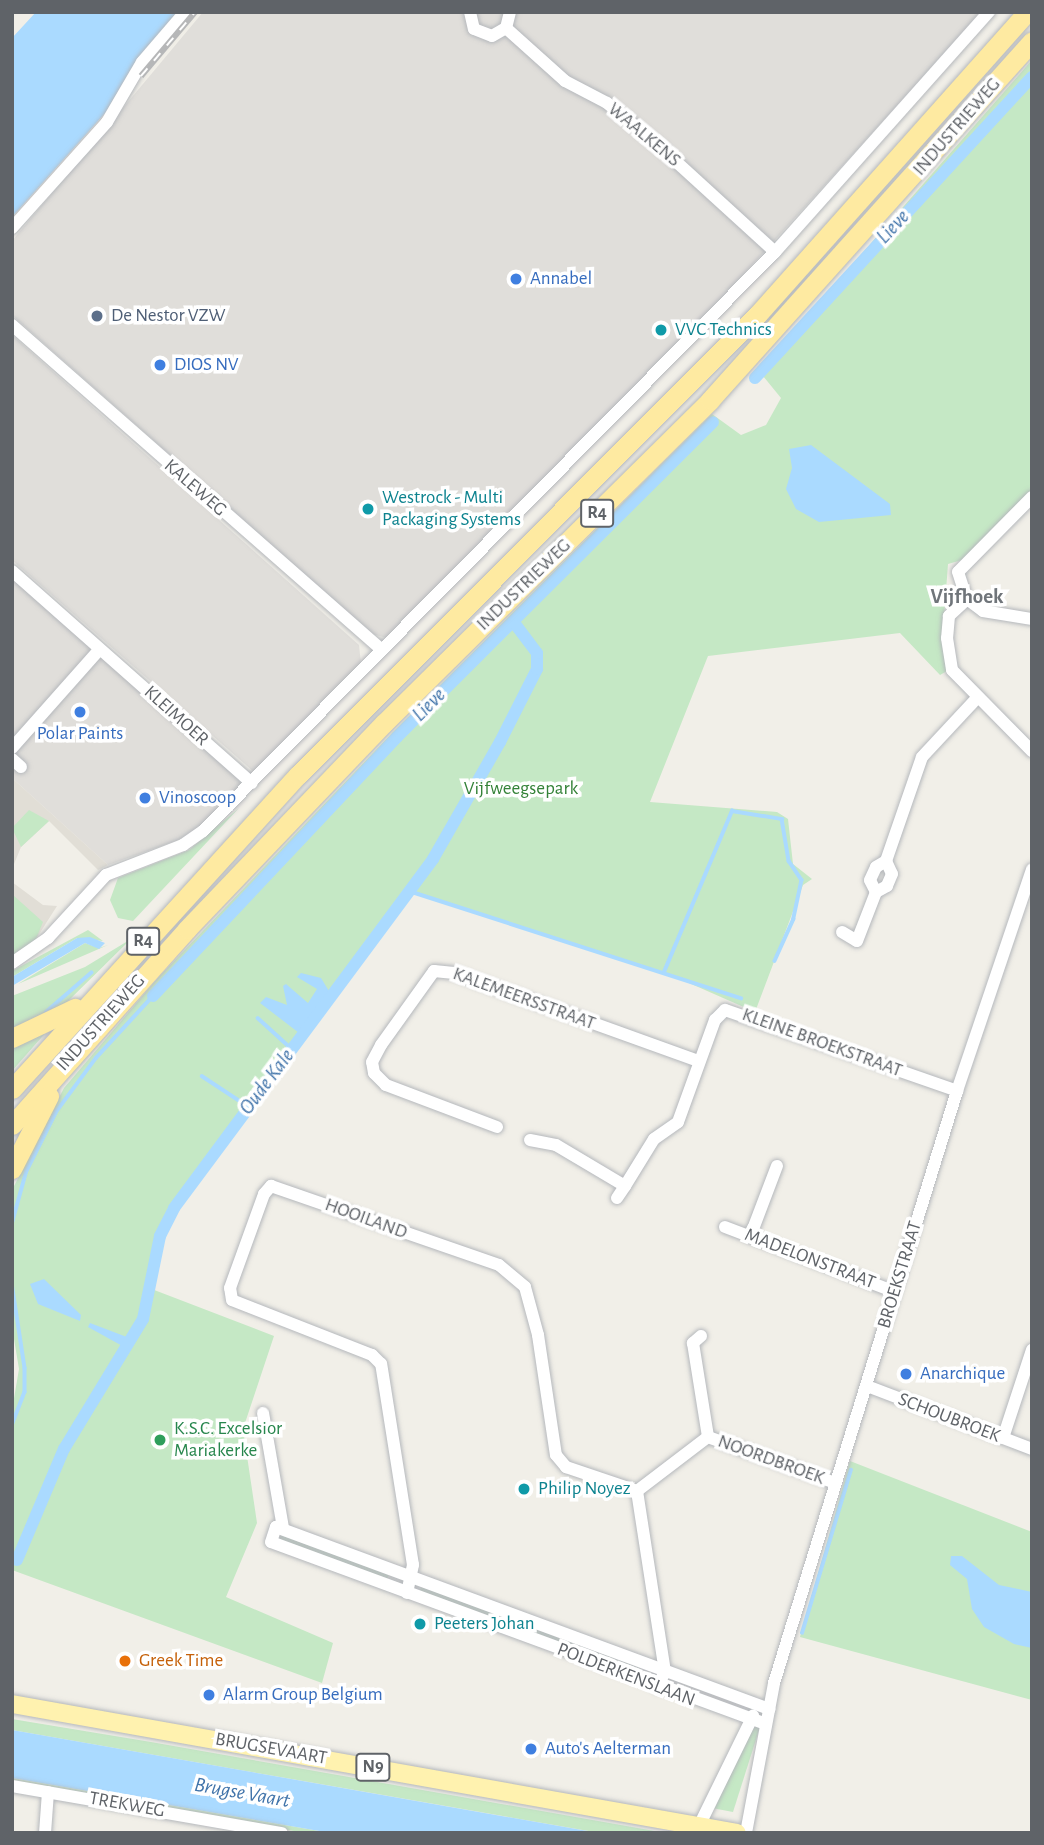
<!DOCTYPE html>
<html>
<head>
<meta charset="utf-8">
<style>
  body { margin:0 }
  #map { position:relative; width:1044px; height:1845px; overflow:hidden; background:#f1efe8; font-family:"Alegreya Sans",sans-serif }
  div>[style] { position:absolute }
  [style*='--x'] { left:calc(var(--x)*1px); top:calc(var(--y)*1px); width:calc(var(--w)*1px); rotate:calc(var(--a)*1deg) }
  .industrial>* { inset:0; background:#e0deda }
  .education>* { inset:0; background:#e1ded6 }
  .green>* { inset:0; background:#c5e8c5 }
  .water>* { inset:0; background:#aadaff }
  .stream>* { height:3.5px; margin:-1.75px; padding:0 1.75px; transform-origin:1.75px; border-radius:1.75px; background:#aadaff }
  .canal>* { height:12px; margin:-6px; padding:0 6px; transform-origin:6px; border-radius:6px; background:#aadaff }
  .roads { filter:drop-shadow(0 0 2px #b5b8bc) drop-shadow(0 0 2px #b5b8bc) }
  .minor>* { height:12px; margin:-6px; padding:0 6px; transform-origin:6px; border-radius:6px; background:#fff }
  .primary>* { height:18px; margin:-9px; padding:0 9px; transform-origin:9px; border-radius:9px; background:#fff2af }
  .trunk>* { height:19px; margin:-9.5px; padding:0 9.5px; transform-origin:9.5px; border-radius:9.5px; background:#feeaa1 }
  .rail>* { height:6px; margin-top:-3px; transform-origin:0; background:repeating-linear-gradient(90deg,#fff 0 10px,#b6b7b8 0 20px); box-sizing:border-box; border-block:2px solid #b6b7b8 }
  .dots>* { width:19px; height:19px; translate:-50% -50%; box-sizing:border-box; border:4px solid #fff; border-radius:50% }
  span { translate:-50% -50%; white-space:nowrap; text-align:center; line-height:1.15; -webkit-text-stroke:7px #fff; paint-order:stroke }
  .shield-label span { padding:2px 5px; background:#fff; border:2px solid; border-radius:5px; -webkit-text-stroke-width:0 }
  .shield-label { font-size:18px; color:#5f6368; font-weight:700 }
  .street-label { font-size:19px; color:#5f6368 }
  .shop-label { font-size:19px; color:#366cbe }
  .left { translate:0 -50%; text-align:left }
  .service-label { font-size:19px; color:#4e5e75 }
  .culture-label { font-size:19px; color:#0d838f }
  .park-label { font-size:19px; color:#348238 }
  .leisure-label { font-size:19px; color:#27864d }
  .food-label { font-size:19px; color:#c56008 }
  .water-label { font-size:21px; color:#4174aa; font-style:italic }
  .neighbourhood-label { font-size:21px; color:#70757a; font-weight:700 }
  .frame { position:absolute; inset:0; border:14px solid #5f6368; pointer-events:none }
</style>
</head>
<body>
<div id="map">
  <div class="industrial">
    <div style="clip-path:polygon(203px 12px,982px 12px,682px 342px,387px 638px,372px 634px,12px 315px,12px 241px)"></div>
    <div style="clip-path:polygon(12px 335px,359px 645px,361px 664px,254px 772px,12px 560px)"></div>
    <div style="clip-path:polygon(12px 577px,238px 775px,241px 787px,207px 822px,178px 840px,108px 865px,12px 778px)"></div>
  </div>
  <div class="education">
    <div style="clip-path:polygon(12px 778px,108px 865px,98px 870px,49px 821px,21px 847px,12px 869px)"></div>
    <div style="clip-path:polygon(12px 882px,43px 905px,57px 906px,36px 939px,12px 957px)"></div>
  </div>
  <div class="green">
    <div style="clip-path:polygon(1032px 60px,1032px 491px,969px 558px,948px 564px,942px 643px,947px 671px,940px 675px,900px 633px,708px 656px,650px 802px,777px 812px,788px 819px,793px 864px,812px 879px,803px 885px,755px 1012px,664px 972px,409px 891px,174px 1208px,160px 1236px,149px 1288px,274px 1336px,243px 1429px,257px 1523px,226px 1597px,333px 1643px,322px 1683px,12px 1570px,12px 1410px,19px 1369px,12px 1327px,12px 1190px,64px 1088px,157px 979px,393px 732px,712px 414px,741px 435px,766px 425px,781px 398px,759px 371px)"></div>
    <div style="clip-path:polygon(239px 808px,133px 921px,118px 918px,110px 900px,118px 878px,189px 850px)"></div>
    <div style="clip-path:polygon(29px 810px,49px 821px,21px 847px,12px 828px)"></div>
    <div style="clip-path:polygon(13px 895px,43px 922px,36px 939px,12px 957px)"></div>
    <div style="clip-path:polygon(88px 930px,103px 941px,77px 938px,12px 977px,12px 971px)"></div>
    <div style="clip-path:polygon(131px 939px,62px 1007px,12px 1030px,12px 996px,85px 967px)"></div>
    <div style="clip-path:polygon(85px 943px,99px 948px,108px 945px,18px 984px)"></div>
    <div style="clip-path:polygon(48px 1030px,12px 1071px,12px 1043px)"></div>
    <div style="clip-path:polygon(850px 1461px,1032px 1532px,1032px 1700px,800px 1637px)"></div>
    <div style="clip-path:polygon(281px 1535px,388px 1574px,388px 1578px,385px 1581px,279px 1541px)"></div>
    <div style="clip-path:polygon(422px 1587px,639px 1668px,638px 1672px,418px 1592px)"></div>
    <div style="clip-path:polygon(12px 1719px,151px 1742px,666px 1833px,600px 1833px,12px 1730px)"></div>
    <div style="clip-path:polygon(751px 1725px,760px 1727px,733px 1812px,712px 1808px)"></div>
    <div style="clip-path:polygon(12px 1778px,331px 1833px,306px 1833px,12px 1783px)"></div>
  </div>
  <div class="water">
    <div style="clip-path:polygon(36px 12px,178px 12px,131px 69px,106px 112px,12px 217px,12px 38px)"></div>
    <div style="clip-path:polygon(811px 445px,890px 504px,891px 515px,819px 522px,796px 509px,786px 489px,792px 468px,789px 449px)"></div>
    <div style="clip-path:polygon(90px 937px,105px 943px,99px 949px,85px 943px,12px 986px,12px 977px,77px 938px)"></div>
    <div style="clip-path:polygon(301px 973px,321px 978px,332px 996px,303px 1036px,260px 1003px,266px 997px,287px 1005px,283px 986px,286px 984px,308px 1003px,317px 989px,297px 977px)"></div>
    <div style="clip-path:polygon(44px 1279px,81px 1315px,80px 1321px,38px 1304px,30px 1284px)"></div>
    <div style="clip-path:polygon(90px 1323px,132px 1339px,126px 1348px,88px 1327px)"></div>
    <div style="clip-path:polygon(951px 1556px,962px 1556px,999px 1585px,1032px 1592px,1032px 1648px,1014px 1644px,984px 1627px,972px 1609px,967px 1579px,950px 1565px)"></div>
    <div style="clip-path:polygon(12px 1730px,599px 1833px,331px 1833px,12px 1778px)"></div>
  </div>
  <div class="stream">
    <div style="--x:409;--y:891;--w:349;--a:17.9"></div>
    <div style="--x:664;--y:972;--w:175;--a:-67.1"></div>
    <div style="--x:732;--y:811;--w:51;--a:9.1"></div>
    <div style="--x:782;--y:819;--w:43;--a:80.5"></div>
    <div style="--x:789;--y:861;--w:23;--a:56"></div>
    <div style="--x:802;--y:880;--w:40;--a:102"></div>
    <div style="--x:794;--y:919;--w:46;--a:114.3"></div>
    <div style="--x:46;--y:1012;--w:60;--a:-40.9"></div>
    <div style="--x:258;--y:1018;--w:47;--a:42.4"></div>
    <div style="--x:202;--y:1076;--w:56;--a:33.4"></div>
    <div style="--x:12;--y:1223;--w:53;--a:-74.6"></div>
    <div style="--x:26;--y:1172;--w:67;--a:-63.4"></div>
    <div style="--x:56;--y:1112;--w:67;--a:-53.5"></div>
    <div style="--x:96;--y:1058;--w:84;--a:-47.4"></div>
    <div style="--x:12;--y:1283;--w:86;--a:81.3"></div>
    <div style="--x:25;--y:1368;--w:24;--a:90"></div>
    <div style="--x:25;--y:1392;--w:36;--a:111"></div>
    <div style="--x:802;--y:1633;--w:170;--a:-73.3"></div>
  </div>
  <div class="canal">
    <div style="--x:755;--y:378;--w:409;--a:-47.4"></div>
    <div style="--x:153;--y:996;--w:356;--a:-46.7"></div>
    <div style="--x:397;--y:737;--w:446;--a:-44.9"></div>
    <div style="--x:17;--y:1560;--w:121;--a:-67.1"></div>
    <div style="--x:64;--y:1449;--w:152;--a:-58.7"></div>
    <div style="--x:143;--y:1319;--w:85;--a:-78.4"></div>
    <div style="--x:160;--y:1236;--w:31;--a:-63"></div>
    <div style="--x:174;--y:1208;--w:435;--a:-53.4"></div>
    <div style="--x:433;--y:859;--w:135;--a:-60.2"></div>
    <div style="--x:500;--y:742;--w:82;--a:-63.1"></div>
    <div style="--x:537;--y:669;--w:16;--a:-90"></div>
    <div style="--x:537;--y:653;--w:34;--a:-127"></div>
  </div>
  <div class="roads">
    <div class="minor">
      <div style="--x:470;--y:12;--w:17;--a:77"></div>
      <div style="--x:474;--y:29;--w:19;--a:21"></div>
      <div style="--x:492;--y:36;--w:16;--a:-30"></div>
      <div style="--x:506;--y:28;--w:16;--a:-76"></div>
      <div style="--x:506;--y:28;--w:79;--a:41.9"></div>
      <div style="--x:565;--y:81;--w:47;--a:27.6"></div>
      <div style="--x:607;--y:103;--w:67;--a:39.6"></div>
      <div style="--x:659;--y:146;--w:157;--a:42.4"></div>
      <div style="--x:12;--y:228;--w:142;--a:-48.1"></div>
      <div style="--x:107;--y:122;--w:69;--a:-59.7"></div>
      <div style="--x:142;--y:62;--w:66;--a:-49.3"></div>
      <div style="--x:12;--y:325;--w:491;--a:41.3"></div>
      <div style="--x:1032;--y:497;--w:105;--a:134.6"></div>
      <div style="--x:958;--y:572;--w:28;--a:72"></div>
      <div style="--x:967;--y:599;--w:25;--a:137"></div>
      <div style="--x:949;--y:616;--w:22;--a:95"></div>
      <div style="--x:947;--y:638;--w:32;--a:81"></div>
      <div style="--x:952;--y:670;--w:114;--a:45.4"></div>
      <div style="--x:12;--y:571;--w:320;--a:41.5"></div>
      <div style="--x:967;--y:599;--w:20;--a:37"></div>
      <div style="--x:983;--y:611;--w:50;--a:9.3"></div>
      <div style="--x:12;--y:748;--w:132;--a:-48.4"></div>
      <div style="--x:12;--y:759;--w:12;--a:42"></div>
      <div style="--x:886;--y:861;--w:14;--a:65"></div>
      <div style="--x:892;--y:874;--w:13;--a:113"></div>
      <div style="--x:887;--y:886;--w:13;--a:151"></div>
      <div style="--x:876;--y:892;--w:13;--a:-117"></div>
      <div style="--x:870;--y:880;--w:14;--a:-65"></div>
      <div style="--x:876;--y:867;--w:12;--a:-31"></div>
      <div style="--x:886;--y:861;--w:110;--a:-70.9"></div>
      <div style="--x:922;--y:757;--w:82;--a:-47"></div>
      <div style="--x:842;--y:932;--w:17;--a:31"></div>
      <div style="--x:857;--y:941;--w:53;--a:-68.8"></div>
      <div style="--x:12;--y:963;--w:44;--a:-34.8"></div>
      <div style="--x:48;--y:938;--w:86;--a:-47.4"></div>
      <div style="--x:106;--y:875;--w:83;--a:-21.3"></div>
      <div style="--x:183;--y:845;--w:24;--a:-35"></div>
      <div style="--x:203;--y:831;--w:814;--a:-45.35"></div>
      <div style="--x:775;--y:252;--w:322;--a:-48.3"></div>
      <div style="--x:497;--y:1127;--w:119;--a:-159.3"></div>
      <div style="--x:386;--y:1085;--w:17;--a:-135"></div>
      <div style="--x:374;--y:1073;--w:11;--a:-100"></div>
      <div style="--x:372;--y:1062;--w:19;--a:-62"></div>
      <div style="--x:381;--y:1045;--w:91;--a:-54.4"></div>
      <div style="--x:434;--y:971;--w:20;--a:6"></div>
      <div style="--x:454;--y:973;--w:260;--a:19.8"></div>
      <div style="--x:530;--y:1140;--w:26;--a:11"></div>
      <div style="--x:556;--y:1145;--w:80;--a:30.7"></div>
      <div style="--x:625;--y:1186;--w:55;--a:-58.3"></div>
      <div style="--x:654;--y:1139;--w:29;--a:-35"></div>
      <div style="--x:678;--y:1122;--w:109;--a:-70.1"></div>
      <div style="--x:715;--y:1020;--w:14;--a:-45"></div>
      <div style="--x:725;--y:1010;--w:246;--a:19.2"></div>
      <div style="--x:617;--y:1198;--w:14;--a:-56"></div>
      <div style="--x:725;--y:1227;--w:182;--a:20.9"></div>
      <div style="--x:750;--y:1237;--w:76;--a:-69.2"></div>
      <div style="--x:701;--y:1336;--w:11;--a:139"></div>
      <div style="--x:693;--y:1343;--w:95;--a:80.9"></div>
      <div style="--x:708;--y:1437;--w:135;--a:19.9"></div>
      <div style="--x:867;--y:1386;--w:177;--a:20.9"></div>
      <div style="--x:263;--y:1413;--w:117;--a:80.1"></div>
      <div style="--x:1003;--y:1438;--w:93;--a:-71.8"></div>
      <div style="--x:637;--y:1491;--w:89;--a:-37.3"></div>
      <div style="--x:407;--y:1593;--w:29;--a:-78"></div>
      <div style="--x:413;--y:1565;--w:204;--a:-99"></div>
      <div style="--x:381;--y:1364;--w:13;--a:-135"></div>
      <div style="--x:372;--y:1355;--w:150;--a:-158.6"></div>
      <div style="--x:232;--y:1300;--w:12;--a:-99"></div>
      <div style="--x:230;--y:1288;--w:100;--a:-70.1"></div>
      <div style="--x:264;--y:1194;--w:11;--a:-49"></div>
      <div style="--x:271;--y:1186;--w:241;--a:19.1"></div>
      <div style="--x:499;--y:1265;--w:34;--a:40"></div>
      <div style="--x:525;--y:1287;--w:50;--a:74.8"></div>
      <div style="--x:538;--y:1335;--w:121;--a:81.5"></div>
      <div style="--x:556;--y:1455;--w:16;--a:50"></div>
      <div style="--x:566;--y:1467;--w:75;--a:18.7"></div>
      <div style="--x:637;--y:1491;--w:182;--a:81.2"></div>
      <div style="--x:665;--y:1671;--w:17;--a:114"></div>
      <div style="--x:766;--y:1724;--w:527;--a:-159.81"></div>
      <div style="--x:271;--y:1542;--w:16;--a:-72"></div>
      <div style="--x:276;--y:1527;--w:526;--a:20.26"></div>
      <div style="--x:12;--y:1786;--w:274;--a:9.9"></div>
      <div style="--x:699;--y:1826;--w:123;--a:-63.9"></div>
      <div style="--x:45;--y:1833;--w:41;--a:-85.8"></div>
      <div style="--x:746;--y:1833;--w:153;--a:-79.4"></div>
      <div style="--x:774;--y:1683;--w:620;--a:-72.82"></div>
      <div style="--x:957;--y:1091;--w:234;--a:-71.3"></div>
    </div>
    <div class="primary">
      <div style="--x:12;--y:1704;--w:736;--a:10.09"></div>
    </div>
    <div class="trunk">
      <div style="--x:12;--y:1038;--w:70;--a:-25.5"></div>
      <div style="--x:12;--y:1089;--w:425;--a:-47.7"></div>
      <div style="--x:298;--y:775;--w:651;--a:-45.06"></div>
      <div style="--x:758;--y:314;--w:404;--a:-48.3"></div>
      <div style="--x:12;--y:1125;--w:263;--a:-48.2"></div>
      <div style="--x:187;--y:929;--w:285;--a:-46.3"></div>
      <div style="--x:384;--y:723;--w:459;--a:-44.7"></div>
      <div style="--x:710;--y:400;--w:482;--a:-48.1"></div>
      <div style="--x:12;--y:1169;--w:82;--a:-63.1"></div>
    </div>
  </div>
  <div class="rail">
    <div style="--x:141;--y:76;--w:84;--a:-49.8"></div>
  </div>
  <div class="dots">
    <div style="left:516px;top:279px;background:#3f7fe0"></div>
    <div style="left:97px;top:316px;background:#5c6f8a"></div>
    <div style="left:661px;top:330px;background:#0f9aa8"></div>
    <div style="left:160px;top:365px;background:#3f7fe0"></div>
    <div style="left:368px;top:509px;background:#0f9aa8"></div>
    <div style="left:80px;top:712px;background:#3f7fe0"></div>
    <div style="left:145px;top:798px;background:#3f7fe0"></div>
    <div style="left:906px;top:1374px;background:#3f7fe0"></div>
    <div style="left:160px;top:1440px;background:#2e9e5b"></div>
    <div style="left:524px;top:1489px;background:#0f9aa8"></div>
    <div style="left:420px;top:1624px;background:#0f9aa8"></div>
    <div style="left:125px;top:1661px;background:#e8710a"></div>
    <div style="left:209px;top:1695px;background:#3f7fe0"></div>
    <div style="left:531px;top:1749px;background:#3f7fe0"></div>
  </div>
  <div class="shield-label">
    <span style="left:597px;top:513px">R4</span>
    <span style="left:143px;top:941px">R4</span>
    <span style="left:373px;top:1767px">N9</span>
  </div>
  <div class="street-label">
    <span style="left:957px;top:127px;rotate:-49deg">INDUSTRIEWEG</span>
    <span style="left:644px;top:135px;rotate:40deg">WAALKENS</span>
    <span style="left:195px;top:488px;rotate:41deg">KALEWEG</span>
    <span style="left:524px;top:585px;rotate:-44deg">INDUSTRIEWEG</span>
    <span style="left:176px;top:716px;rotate:42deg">KLEIMOER</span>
    <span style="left:524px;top:999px;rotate:20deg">KALEMEERSSTRAAT</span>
    <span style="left:101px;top:1023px;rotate:-48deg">INDUSTRIEWEG</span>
    <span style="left:822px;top:1043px;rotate:20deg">KLEINE BROEKSTRAAT</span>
    <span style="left:366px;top:1219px;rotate:20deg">HOOILAND</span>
    <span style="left:810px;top:1259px;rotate:21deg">MADELONSTRAAT</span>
    <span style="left:900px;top:1275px;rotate:-73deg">BROEKSTRAAT</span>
    <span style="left:949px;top:1418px;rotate:21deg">SCHOUBROEK</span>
    <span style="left:771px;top:1460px;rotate:20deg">NOORDBROEK</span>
    <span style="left:626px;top:1675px;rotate:21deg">POLDERKENSLAAN</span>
    <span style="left:271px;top:1749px;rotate:10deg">BRUGSEVAART</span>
    <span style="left:127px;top:1805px;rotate:10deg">TREKWEG</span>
  </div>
  <div class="shop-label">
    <span class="left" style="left:530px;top:279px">Annabel</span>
    <span class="left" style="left:174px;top:365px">DIOS NV</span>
    <span style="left:80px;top:734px">Polar Paints</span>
    <span class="left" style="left:159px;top:798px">Vinoscoop</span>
    <span class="left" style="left:920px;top:1374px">Anarchique</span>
    <span class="left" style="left:223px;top:1695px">Alarm Group Belgium</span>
    <span class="left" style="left:545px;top:1749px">Auto's Aelterman</span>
  </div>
  <div class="service-label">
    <span class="left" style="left:111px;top:316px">De Nestor VZW</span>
  </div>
  <div class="culture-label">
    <span class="left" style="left:675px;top:330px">VVC Technics</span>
    <span class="left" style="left:382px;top:509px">Westrock - Multi<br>Packaging Systems</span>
    <span class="left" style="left:538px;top:1489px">Philip Noyez</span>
    <span class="left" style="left:434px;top:1624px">Peeters Johan</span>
  </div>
  <div class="park-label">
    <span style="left:521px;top:789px">Vijfweegsepark</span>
  </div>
  <div class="leisure-label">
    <span class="left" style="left:174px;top:1440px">K.S.C. Excelsior<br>Mariakerke</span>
  </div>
  <div class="food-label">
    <span class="left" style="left:139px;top:1661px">Greek Time</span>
  </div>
  <div class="water-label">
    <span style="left:893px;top:227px;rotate:-47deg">Lieve</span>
    <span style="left:429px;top:705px;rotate:-45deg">Lieve</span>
    <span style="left:267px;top:1082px;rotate:-53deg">Oude Kale</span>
    <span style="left:242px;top:1793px;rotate:10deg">Brugse Vaart</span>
  </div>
  <div class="neighbourhood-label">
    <span style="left:967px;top:597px">Vijfhoek</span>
  </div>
  <div class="frame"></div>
</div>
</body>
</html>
